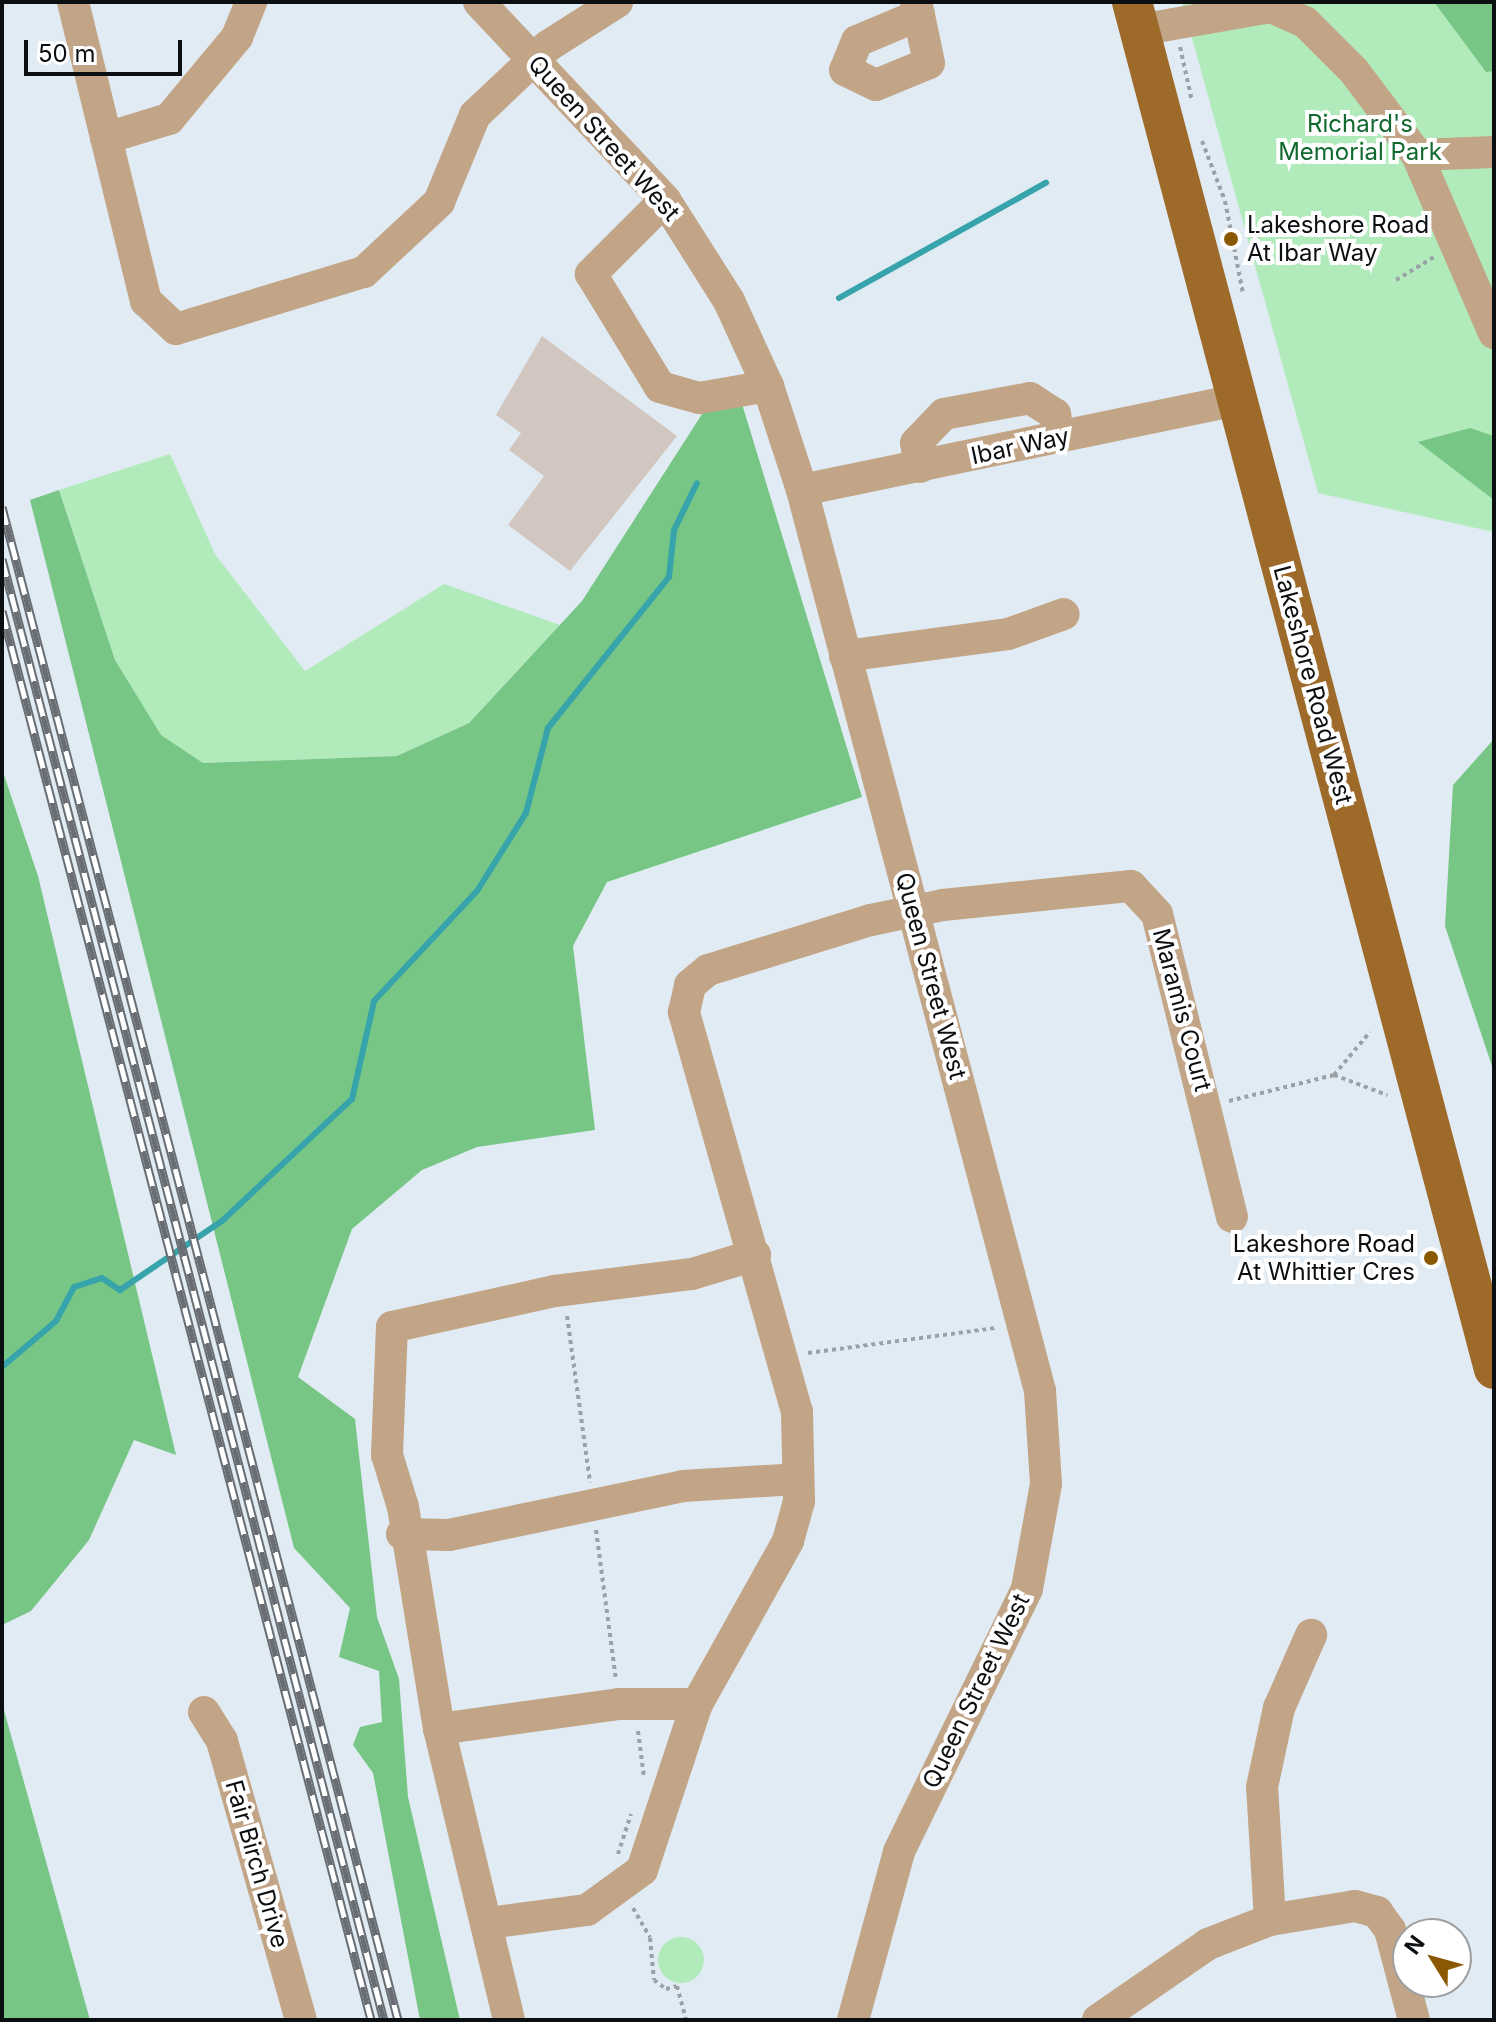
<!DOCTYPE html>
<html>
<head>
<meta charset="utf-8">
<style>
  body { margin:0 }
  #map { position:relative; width:1496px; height:2022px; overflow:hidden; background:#e1ebf3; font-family:Inter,sans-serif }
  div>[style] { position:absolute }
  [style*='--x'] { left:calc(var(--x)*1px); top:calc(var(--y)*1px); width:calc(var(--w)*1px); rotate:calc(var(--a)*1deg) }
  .green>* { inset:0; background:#b2ebbb }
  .round { border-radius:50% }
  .forest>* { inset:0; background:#77c686 }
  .stream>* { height:6px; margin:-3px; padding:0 3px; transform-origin:3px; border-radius:3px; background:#37a3aa }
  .building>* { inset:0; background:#d1c7c0 }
  .path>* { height:4px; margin-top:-2px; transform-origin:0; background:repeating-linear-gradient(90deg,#9aa2a8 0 4px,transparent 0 8px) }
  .minor>* { height:32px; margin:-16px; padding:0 16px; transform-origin:16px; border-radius:16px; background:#c2a587 }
  .major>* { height:40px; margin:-20px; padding:0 20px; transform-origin:20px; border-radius:20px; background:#9d6a2a }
  .rail>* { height:9px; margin-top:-4.5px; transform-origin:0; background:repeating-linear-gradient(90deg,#fff 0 18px,#686e73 0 36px); box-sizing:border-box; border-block:2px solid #686e73 }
  .dots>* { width:22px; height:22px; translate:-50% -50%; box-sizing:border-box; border:4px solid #fff; border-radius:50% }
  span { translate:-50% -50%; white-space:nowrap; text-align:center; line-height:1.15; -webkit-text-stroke:8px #fff; paint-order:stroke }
  .park-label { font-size:24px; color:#11692f }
  .street-label { font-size:24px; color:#0c0f12 }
  .poi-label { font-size:24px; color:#0c0f12 }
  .left { translate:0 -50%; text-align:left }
  .right { translate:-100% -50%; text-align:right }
  .frame { position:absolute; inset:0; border:4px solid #0c0f12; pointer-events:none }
  .north { position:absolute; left:1392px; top:1918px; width:80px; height:80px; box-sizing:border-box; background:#fff; border:2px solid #9e9fa0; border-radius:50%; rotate:307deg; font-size:22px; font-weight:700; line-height:32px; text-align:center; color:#0c0f12 }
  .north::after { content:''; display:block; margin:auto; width:28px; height:36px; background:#8a5800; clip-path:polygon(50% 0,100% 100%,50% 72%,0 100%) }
  .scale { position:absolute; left:24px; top:40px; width:158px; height:36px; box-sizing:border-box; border:4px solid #0c0f12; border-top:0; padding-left:10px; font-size:24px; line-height:28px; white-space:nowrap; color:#0c0f12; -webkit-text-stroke:6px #fff; paint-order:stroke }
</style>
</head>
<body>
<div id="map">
  <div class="green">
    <div style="clip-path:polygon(1182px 2px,1494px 2px,1494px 532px,1318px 493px)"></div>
    <div style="clip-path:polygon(170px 454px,215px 554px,305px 671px,444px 584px,560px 625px,469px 723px,397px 756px,203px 763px,160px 735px,115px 660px,59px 490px)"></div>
    <div class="round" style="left:658px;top:1937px;width:46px;height:46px"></div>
  </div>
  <div class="forest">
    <div style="clip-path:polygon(1434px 2px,1494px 2px,1494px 71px,1486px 72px)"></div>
    <div style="clip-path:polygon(742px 404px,862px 797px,607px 882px,573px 946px,595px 1130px,477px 1147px,422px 1170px,352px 1229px,298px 1377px,355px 1419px,377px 1617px,399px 1679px,408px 1797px,460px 2020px,420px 2020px,373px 1773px,353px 1745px,360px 1727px,382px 1722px,379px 1671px,339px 1657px,350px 1608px,294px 1548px,30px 500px,59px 490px,115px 660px,161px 735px,203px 763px,397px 756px,469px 723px,582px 601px,704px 411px)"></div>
    <div style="clip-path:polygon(1470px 428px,1494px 436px,1494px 500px,1418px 442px)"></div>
    <div style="clip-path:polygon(1494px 739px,1494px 1072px,1445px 926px,1453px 785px)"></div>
    <div style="clip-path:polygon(2px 769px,38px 876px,176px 1455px,134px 1440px,89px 1540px,31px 1611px,2px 1625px)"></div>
    <div style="clip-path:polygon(2px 1703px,90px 2020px,2px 2020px)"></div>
  </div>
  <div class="stream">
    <div style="--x:839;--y:298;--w:237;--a:-29.1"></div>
    <div style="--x:2;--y:1367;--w:71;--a:-40.4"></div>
    <div style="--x:56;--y:1321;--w:38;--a:-62"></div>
    <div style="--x:74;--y:1287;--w:29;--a:-18"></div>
    <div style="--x:102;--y:1278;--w:22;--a:34"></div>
    <div style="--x:120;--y:1290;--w:123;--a:-34.1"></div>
    <div style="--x:222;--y:1221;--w:178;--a:-43.2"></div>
    <div style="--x:352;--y:1099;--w:100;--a:-77.3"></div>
    <div style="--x:374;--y:1001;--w:151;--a:-46.9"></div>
    <div style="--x:477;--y:891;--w:92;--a:-57.9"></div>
    <div style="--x:526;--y:813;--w:88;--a:-75.5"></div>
    <div style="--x:548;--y:728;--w:193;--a:-51.3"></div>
    <div style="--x:669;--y:577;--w:47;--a:-83.9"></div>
    <div style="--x:674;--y:530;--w:52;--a:-63.9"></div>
  </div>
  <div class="building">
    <div style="clip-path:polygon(542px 336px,677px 436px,570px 571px,508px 525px,544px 476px,509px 450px,521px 433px,496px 415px)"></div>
  </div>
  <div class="path">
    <div style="--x:1180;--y:47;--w:55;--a:77.5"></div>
    <div style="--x:1202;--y:141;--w:64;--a:69"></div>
    <div style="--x:1225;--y:201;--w:95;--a:79"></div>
    <div style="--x:1396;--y:280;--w:44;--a:-31.2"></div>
    <div style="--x:1334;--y:1075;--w:57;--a:20.7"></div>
    <div style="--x:1229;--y:1101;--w:108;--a:-13.9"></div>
    <div style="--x:1334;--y:1075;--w:56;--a:-50.1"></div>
    <div style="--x:567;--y:1316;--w:168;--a:82.1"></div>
    <div style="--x:808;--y:1353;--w:190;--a:-7.6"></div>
    <div style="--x:596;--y:1530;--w:151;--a:82.4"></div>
    <div style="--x:638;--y:1731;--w:46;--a:82.6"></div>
    <div style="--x:618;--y:1854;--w:42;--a:-72"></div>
    <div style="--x:633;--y:1908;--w:34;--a:60"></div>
    <div style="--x:650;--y:1938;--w:42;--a:84.6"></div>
    <div style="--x:654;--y:1980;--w:15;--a:37"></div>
    <div style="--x:666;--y:1989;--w:11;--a:-15"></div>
    <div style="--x:677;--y:1986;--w:35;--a:75"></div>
  </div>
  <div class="minor">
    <div style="--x:73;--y:2;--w:308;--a:76.3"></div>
    <div style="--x:146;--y:301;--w:41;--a:43"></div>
    <div style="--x:176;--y:329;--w:196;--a:-16.9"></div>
    <div style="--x:364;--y:272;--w:103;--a:-43"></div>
    <div style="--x:439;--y:202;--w:94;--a:-67.5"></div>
    <div style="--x:475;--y:115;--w:100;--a:-43.4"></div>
    <div style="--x:548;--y:46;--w:82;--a:-32.5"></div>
    <div style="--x:479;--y:2;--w:272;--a:46.8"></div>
    <div style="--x:665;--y:200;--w:120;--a:57.6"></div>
    <div style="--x:729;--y:301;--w:94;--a:65.4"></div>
    <div style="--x:768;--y:386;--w:109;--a:71.9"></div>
    <div style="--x:802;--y:490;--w:932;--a:75.2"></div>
    <div style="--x:1040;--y:1391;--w:93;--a:86.3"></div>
    <div style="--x:1046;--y:1484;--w:107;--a:100.3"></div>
    <div style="--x:1027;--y:1589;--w:292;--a:116"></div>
    <div style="--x:899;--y:1852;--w:174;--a:105.3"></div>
    <div style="--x:916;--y:2;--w:13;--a:77"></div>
    <div style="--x:919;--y:15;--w:67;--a:157.2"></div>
    <div style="--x:857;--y:41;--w:31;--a:112"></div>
    <div style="--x:845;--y:70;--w:34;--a:26"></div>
    <div style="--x:876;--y:85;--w:57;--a:-22.5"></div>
    <div style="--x:929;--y:63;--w:49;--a:-101.8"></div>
    <div style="--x:1139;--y:30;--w:134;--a:-9.9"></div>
    <div style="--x:1271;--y:7;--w:37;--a:24"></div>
    <div style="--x:1305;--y:22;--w:69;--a:45"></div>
    <div style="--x:1354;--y:71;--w:105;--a:53.1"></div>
    <div style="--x:1417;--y:155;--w:194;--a:66.6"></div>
    <div style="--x:106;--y:138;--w:66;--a:-16.8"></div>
    <div style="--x:169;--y:119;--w:107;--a:-50.3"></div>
    <div style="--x:237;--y:37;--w:38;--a:-68"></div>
    <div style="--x:1417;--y:155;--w:77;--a:-2.2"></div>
    <div style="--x:665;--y:200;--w:105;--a:135"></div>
    <div style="--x:591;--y:274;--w:132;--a:58.6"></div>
    <div style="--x:660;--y:387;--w:41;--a:15.8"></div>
    <div style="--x:699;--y:398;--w:70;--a:-9.9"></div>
    <div style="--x:920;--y:467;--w:24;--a:-99"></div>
    <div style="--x:916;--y:443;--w:40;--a:-46"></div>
    <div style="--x:944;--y:414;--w:87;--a:-10.5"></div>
    <div style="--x:1030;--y:398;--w:30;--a:33"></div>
    <div style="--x:1055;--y:414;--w:24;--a:81"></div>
    <div style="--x:802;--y:490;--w:444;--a:-11.7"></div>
    <div style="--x:845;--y:656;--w:164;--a:-7.7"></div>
    <div style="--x:1008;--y:634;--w:59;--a:-19.7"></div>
    <div style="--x:402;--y:1534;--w:47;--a:1.2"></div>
    <div style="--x:449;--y:1535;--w:239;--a:-11.8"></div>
    <div style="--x:683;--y:1486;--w:113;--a:-3.5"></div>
    <div style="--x:204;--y:1712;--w:34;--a:58"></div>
    <div style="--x:222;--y:1741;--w:290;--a:74.2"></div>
    <div style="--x:439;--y:1729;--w:182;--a:-7.9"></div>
    <div style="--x:619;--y:1704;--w:78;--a:0"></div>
    <div style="--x:1270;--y:1920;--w:133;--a:-93.4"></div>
    <div style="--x:1262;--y:1787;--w:81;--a:-77.9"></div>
    <div style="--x:1279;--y:1708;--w:80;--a:-66.3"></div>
    <div style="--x:487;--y:1923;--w:101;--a:-7.4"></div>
    <div style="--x:587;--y:1910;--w:68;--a:-36"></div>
    <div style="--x:642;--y:1870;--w:175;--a:-71.7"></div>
    <div style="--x:697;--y:1704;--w:187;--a:-60.8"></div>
    <div style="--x:788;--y:1541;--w:41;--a:-74.6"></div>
    <div style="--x:799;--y:1501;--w:89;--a:-91.3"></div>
    <div style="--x:797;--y:1412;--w:416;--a:-105.8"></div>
    <div style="--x:684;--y:1012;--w:28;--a:-77"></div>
    <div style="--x:690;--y:985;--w:23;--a:-40"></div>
    <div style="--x:708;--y:970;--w:170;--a:-17.1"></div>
    <div style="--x:871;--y:920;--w:74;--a:-11.8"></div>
    <div style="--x:943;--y:905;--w:189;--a:-5.8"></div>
    <div style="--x:1131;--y:886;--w:38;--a:47"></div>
    <div style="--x:1157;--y:914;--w:312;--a:76.1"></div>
    <div style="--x:509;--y:2020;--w:299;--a:-103.5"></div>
    <div style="--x:439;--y:1729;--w:225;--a:-99.2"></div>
    <div style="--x:403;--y:1507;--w:54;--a:-107.1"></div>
    <div style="--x:387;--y:1455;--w:128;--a:-87.8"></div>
    <div style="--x:392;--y:1327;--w:167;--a:-12.5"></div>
    <div style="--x:555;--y:1291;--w:138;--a:-7.1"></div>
    <div style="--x:692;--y:1274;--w:66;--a:-16.8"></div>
    <div style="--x:1098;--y:2020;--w:134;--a:-34.6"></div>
    <div style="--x:1208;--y:1944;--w:66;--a:-21.2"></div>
    <div style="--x:1270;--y:1920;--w:86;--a:-9.4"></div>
    <div style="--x:1355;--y:1906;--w:23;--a:15"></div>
    <div style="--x:1377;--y:1912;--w:22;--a:54"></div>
    <div style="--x:1390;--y:1930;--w:93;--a:75.1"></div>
  </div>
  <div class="major">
    <div style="--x:1132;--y:2;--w:1414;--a:75.17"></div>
  </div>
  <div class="rail">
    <div style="--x:2;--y:507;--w:1564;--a:75.33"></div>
    <div style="--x:2;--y:559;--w:1510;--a:75.35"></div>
    <div style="--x:2;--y:611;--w:1457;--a:75.32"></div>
  </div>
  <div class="dots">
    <div style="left:1231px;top:239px;background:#8a5800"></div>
    <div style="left:1431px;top:1258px;background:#8a5800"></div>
  </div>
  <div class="park-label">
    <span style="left:1360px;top:138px">Richard's<br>Memorial Park</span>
  </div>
  <div class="street-label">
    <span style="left:604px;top:138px;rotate:48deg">Queen Street West</span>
    <span style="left:1020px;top:446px;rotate:-12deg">Ibar Way</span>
    <span style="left:1313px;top:685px;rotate:75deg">Lakeshore Road West</span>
    <span style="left:931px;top:976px;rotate:75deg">Queen Street West</span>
    <span style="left:1182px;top:1010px;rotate:75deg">Maramis Court</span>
    <span style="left:976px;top:1691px;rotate:-64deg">Queen Street West</span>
    <span style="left:257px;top:1864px;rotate:74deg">Fair Birch Drive</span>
  </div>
  <div class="poi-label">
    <span class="left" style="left:1247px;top:239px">Lakeshore Road<br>At Ibar Way</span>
    <span class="right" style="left:1415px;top:1258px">Lakeshore Road<br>At Whittier Cres</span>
  </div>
  <div class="frame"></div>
  <div class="north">N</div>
  <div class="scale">50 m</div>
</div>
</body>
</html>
